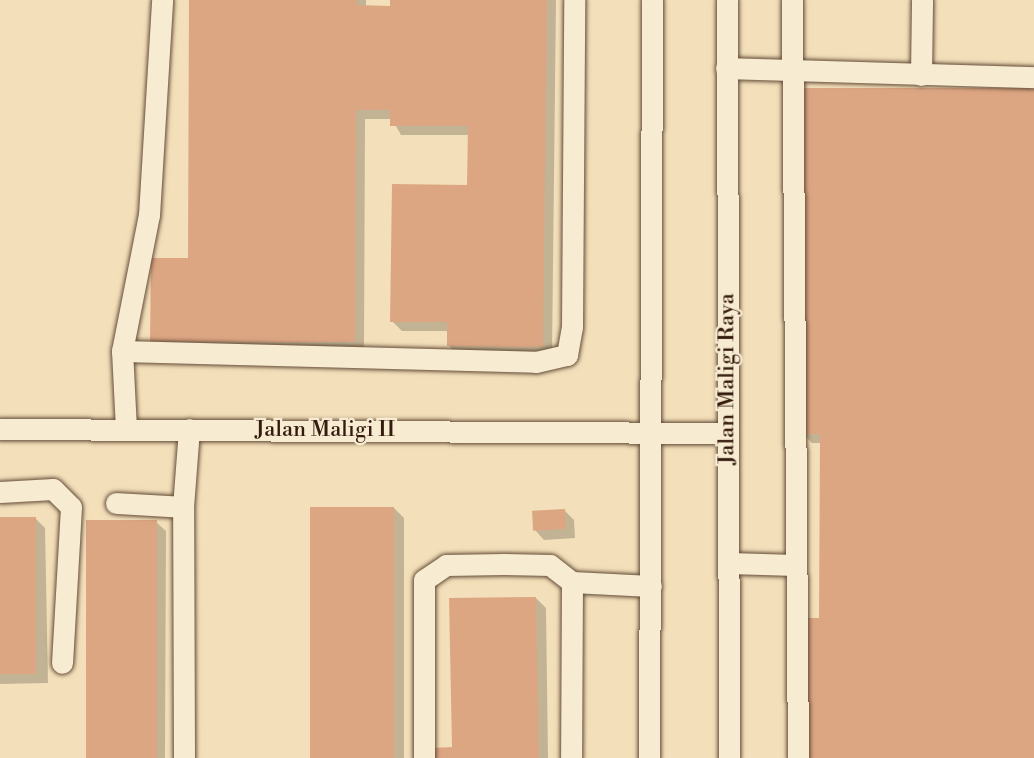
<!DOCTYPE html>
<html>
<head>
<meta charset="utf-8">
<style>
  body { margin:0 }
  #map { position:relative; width:1034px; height:758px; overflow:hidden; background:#f3e0ba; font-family:"Libre Bodoni",serif }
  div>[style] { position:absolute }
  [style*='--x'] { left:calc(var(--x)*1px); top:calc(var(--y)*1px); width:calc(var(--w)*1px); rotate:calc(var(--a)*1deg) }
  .shadow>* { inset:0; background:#0003 }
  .building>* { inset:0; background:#dda683; transform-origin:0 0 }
  .roads { filter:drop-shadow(0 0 2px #644c38) drop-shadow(0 0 2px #644c38) }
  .minor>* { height:21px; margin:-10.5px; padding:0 10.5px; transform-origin:10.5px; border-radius:10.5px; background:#f7ebd2 }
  span { translate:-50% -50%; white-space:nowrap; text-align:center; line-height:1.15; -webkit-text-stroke:4.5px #f7ebd2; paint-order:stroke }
  .street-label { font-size:22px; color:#351b0d }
</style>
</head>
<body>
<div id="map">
  <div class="shadow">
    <div style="clip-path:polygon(191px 0,366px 0,366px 7px,391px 7px,391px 0,556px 0,552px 356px,458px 355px,448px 345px,449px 331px,402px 331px,392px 321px,469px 186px,469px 135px,401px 135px,392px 119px,365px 119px,364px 351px,162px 351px,189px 259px)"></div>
    <div style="clip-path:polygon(1034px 90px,1034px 758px,820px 620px,821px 443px,812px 443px,802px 433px)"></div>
    <div style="clip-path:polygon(394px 508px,404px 518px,404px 758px,312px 758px)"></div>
    <div style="clip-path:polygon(564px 510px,574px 520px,575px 538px,544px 540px,535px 530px)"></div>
    <div style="clip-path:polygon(35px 518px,45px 528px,48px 683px,0 684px,0 519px)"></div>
    <div style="clip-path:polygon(156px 522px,166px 531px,165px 758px,87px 758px)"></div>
    <div style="clip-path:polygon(536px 598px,546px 608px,548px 758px,434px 758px,453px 749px)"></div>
  </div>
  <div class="building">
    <div style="clip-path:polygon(189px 0,357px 0,357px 5px,390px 6px,390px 0,547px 0,543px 347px,447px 346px,447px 322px,390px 322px,392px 184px,467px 185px,468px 126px,390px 126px,390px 110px,356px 110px,355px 342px,150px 342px,151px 258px,188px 258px)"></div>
    <div style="clip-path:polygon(802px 88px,1034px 88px,1034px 758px,806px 758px,807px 618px,819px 618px,820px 434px,801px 434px)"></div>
    <div style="left:310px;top:507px;width:84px;height:251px"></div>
    <div style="left:565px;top:509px;width:20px;height:33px;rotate:87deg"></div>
    <div style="left:0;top:517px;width:36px;height:157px"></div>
    <div style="left:86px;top:520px;width:71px;height:238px"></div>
    <div style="clip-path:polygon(536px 597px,539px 758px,433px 758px,432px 748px,452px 747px,449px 598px)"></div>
  </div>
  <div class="roads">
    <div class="minor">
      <div style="--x:727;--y:0;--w:758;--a:89.85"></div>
      <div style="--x:792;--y:0;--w:758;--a:89.55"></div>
      <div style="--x:726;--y:68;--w:308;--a:1.7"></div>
      <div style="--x:921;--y:75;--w:75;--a:-89.2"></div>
      <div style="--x:122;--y:351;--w:139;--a:-78.8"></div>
      <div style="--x:149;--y:215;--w:215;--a:-86.5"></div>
      <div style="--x:0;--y:429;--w:726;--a:0.32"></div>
      <div style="--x:126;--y:429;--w:78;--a:-92.9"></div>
      <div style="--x:122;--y:351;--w:414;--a:1.5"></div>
      <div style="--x:536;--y:362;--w:32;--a:-13"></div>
      <div style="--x:567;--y:355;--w:28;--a:-80"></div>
      <div style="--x:572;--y:327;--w:327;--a:-89.6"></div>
      <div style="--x:0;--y:492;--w:53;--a:-3.2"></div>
      <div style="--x:53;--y:489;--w:25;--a:45"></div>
      <div style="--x:71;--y:507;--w:156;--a:93.3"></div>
      <div style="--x:116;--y:503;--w:67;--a:3.4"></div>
      <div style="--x:729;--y:563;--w:66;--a:1.7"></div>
      <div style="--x:572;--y:582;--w:79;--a:2.9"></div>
      <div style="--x:184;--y:758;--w:251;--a:-90.2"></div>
      <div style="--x:183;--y:507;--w:78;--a:-85.6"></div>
      <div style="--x:424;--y:758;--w:178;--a:-90"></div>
      <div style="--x:424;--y:580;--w:27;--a:-34"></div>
      <div style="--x:446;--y:565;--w:58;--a:-1"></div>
      <div style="--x:504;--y:564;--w:46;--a:1.2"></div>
      <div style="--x:550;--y:565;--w:28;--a:38"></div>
      <div style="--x:572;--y:582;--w:176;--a:90.3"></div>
      <div style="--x:649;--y:758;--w:758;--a:-89.77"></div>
    </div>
  </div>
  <div class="street-label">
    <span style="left:727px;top:379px;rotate:-90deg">Jalan Maligi Raya</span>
    <span style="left:325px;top:430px">Jalan Maligi II</span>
  </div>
</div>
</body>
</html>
